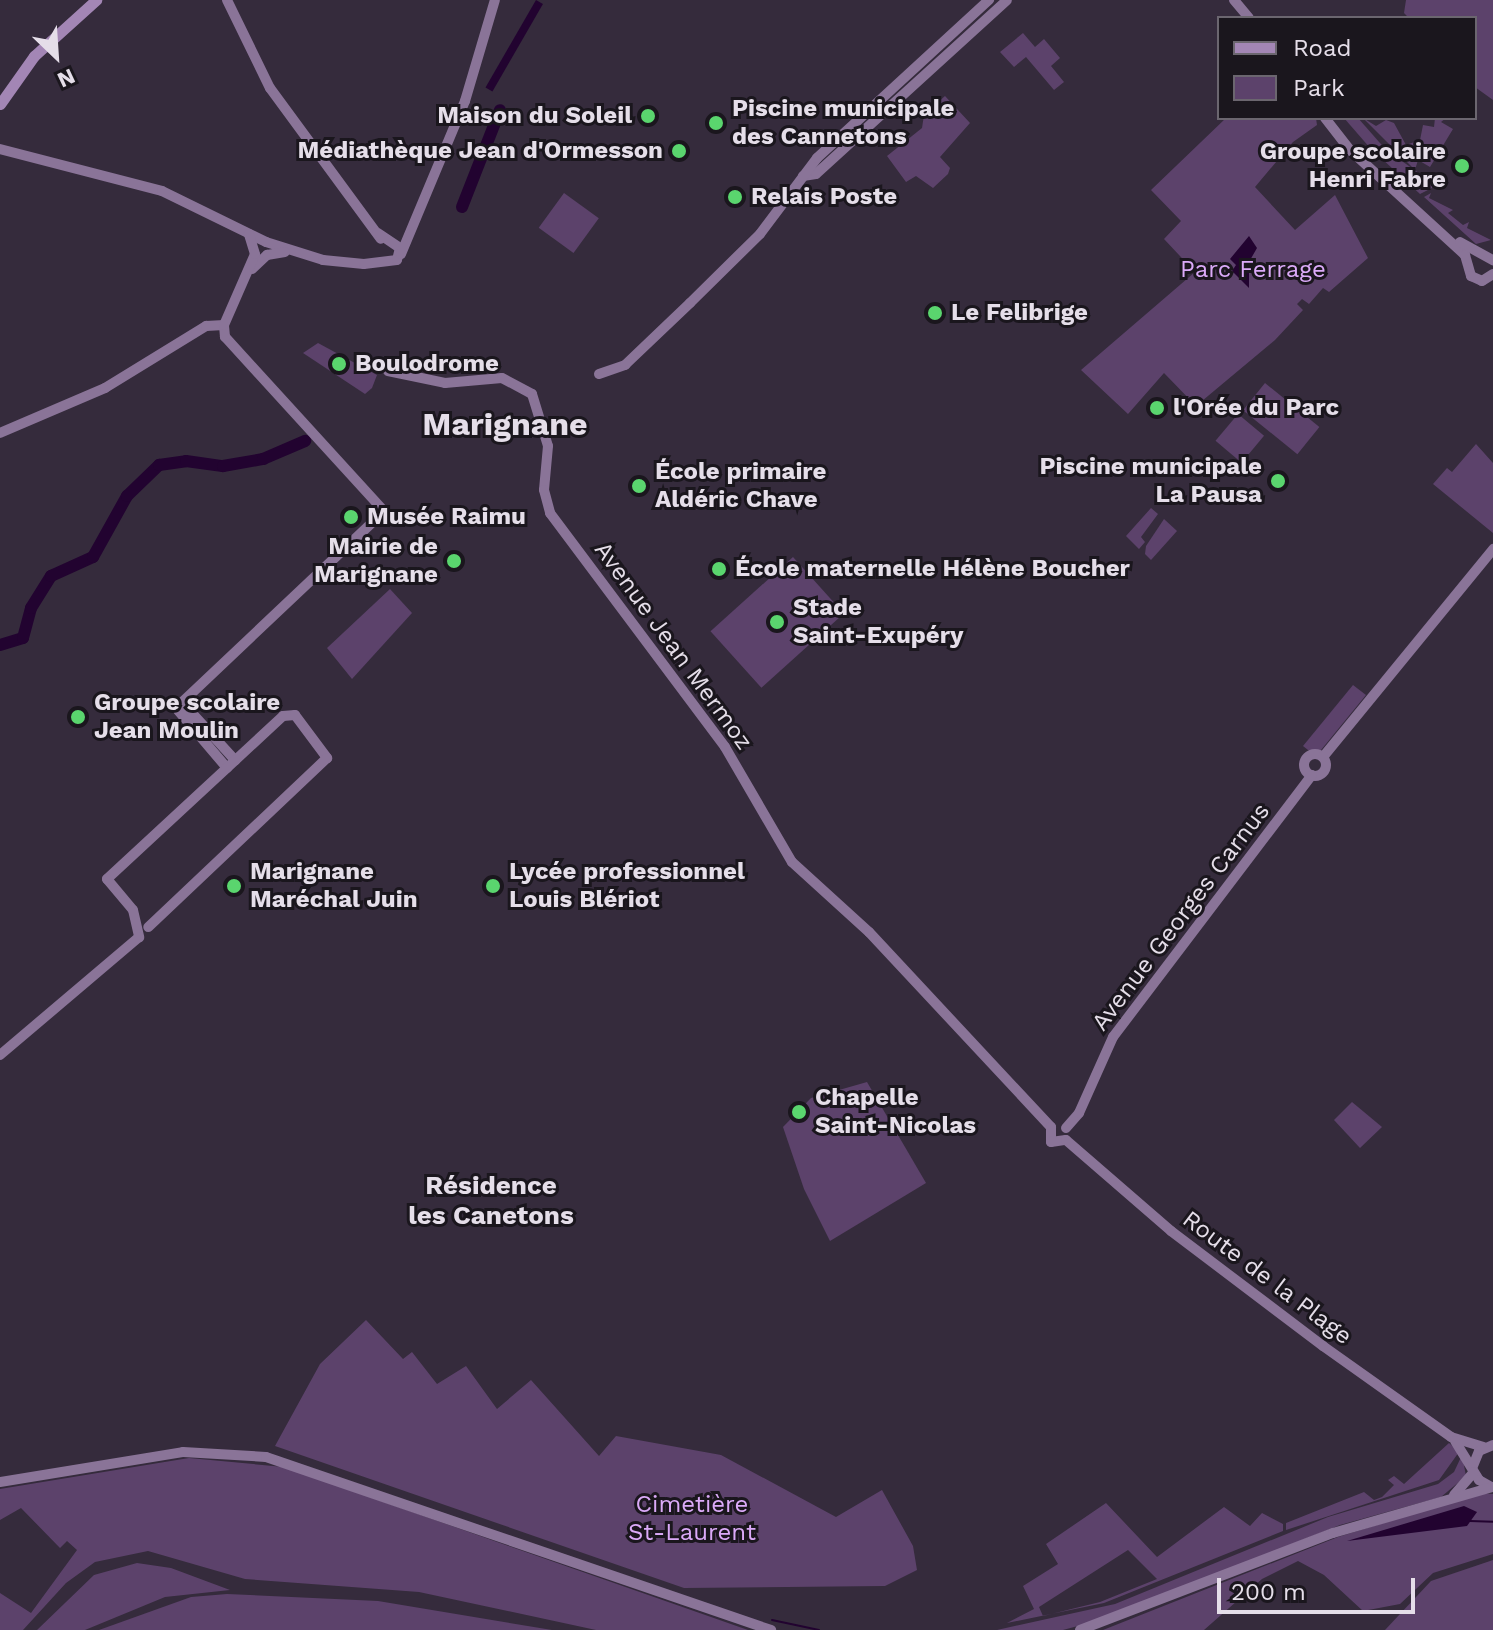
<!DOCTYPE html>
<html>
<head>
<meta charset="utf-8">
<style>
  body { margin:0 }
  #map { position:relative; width:1493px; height:1630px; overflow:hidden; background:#352b3c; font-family:"Work Sans",sans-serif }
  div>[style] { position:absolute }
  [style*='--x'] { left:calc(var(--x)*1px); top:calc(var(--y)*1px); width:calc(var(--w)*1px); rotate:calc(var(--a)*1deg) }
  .green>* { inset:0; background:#5c426b; transform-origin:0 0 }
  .water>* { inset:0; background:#220330; transform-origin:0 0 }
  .stream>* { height:2px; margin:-1px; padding:0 1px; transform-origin:1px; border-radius:1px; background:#220330 }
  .river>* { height:12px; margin:-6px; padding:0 6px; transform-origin:6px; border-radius:6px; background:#220330 }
  .secondary>* { height:10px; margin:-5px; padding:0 5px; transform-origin:5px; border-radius:5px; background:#8a7498 }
  .secondary>.ring { margin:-5px; padding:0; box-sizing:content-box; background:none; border:10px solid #8a7498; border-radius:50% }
  .primary>* { height:11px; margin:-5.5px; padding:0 5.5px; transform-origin:5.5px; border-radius:5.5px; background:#a386b5 }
  .dots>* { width:22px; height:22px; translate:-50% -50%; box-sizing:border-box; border:4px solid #1a161d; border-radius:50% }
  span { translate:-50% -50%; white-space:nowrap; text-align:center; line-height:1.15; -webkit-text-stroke:6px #1a161d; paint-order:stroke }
  .poi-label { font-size:24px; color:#e5dee9; font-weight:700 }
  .left { translate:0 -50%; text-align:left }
  .right { translate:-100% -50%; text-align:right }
  .park-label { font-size:24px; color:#dbaaf8 }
  .street-label { font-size:24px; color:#e5dee9 }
  .neighbourhood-label { font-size:26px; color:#e5dee9; font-weight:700 }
  .district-label { font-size:32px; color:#e5dee9; font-weight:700 }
  .legend { position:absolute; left:1217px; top:16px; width:260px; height:104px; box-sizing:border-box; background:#1a161d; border:2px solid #6b666f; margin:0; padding:10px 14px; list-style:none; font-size:24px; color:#e5dee9 }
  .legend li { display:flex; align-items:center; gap:16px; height:40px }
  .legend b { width:40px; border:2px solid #6b666f }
  .north { position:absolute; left:16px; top:16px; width:80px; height:80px; -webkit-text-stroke:6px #1a161d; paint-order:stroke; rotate:155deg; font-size:22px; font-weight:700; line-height:32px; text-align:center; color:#e5dee9 }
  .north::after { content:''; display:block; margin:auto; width:28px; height:36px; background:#e5dee9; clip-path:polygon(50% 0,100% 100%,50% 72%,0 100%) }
  .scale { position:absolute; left:1217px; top:1578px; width:198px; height:36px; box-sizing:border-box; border:4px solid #e5dee9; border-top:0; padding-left:10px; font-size:24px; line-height:28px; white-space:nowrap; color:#e5dee9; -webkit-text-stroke:6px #1a161d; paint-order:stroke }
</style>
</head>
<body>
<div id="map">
  <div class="green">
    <div style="clip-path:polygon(1406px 0,1493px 0,1493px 100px,1475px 87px,1475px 18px,1409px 18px,1404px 13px)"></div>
    <div style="clip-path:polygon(1023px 33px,1035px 47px,1044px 39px,1060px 58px,1051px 66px,1064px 82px,1054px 90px,1026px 57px,1014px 67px,1000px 52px)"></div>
    <div style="clip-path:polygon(945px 96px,970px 123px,940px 157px,950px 168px,948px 174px,933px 188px,916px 176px,906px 182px,887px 156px,922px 128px,924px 115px)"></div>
    <div style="clip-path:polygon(1226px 118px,1316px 118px,1317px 125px,1293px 142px,1255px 187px,1295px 230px,1335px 195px,1368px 258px,1329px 292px,1323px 288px,1309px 304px,1302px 299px,1297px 304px,1303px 310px,1275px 340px,1196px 406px,1164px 373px,1128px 414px,1081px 370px,1195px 272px,1164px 239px,1181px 221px,1151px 190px)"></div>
    <div style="clip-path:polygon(1344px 118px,1358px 118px,1387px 151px,1377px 156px)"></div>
    <div style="clip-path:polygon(1363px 118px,1376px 126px,1386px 120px,1394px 123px,1406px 145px,1420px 140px,1423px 125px,1434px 127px,1435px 118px,1446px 118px,1441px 122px,1453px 129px,1430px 167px,1418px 160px,1415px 170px)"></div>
    <div style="clip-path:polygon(1389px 152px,1433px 183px,1432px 188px,1420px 194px,1380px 157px)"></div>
    <div style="left:564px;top:193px;width:43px;height:43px;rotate:36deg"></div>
    <div style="clip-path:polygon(1431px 193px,1429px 198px,1453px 210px,1448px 213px,1463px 225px,1469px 222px,1467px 228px,1491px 240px,1476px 244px,1424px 197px)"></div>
    <div style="clip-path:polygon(318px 343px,377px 375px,372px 388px,365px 394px,303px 353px)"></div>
    <div style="left:1265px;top:383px;width:70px;height:35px;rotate:39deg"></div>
    <div style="left:1238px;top:414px;width:34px;height:35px;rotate:40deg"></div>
    <div style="clip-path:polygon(1476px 444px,1493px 463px,1493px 533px,1433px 484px,1447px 468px,1452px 472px)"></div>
    <div style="clip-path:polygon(1151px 508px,1158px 514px,1141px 537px,1145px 542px,1139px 549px,1126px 536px)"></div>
    <div style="clip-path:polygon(1164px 519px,1177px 531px,1151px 560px,1145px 554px,1146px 546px)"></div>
    <div style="left:793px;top:557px;width:76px;height:111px;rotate:48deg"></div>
    <div style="clip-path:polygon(390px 589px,412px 613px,352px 679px,327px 648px)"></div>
    <div style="clip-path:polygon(1353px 685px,1366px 695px,1321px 750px,1308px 750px,1303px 746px)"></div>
    <div style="clip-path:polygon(867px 1082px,926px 1183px,830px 1241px,804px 1189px,783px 1127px,811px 1098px)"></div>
    <div style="clip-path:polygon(1352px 1102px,1382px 1127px,1360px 1148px,1334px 1120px)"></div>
    <div style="clip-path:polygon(366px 1320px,403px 1359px,412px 1352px,437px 1384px,466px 1366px,497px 1409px,531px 1380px,599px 1456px,616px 1436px,721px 1455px,836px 1517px,882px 1490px,913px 1546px,917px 1570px,885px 1586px,684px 1588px,275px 1446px,320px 1364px)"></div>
    <div style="clip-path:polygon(1449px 1443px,1459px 1452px,1439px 1480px,1286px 1530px,1286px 1523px,1364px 1492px,1374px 1500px,1382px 1497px,1394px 1485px,1388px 1480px,1394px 1476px,1404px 1484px)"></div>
    <div style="clip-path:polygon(1462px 1455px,1466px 1476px,1441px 1497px,1340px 1525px,1100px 1620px,1063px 1630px,997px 1630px,1115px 1604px,1328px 1517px,1438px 1484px,1454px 1472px)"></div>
    <div style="clip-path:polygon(189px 1458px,284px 1467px,748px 1630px,596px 1630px,419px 1592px,245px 1579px,148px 1551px,95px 1562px,66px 1583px,23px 1630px,0 1630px,0 1593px,31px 1613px,77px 1550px,67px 1541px,60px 1548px,21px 1508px,0 1520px,0 1489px)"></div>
    <div style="clip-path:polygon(1481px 1493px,1493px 1494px,1493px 1554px,1433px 1573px,1400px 1604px,1363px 1611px,1324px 1575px,1298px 1561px,1262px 1579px,1204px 1630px,1103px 1630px,1338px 1537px)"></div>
    <div style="clip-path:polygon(evenodd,1106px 1503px,1157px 1557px,1224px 1507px,1250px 1526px,1262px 1513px,1283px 1524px,1283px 1531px,1104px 1603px,1007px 1623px,1034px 1609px,1023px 1586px,1058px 1564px,1046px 1544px,1106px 1503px,1128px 1550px,1157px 1579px,1100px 1602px,1043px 1616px,1039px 1607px,1128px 1550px)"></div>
    <div style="clip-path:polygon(1493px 1560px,1493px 1630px,1385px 1630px,1431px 1581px)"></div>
    <div style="clip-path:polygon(137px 1563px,171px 1568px,230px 1590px,165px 1597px,85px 1630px,37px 1630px,94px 1575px)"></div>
    <div style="clip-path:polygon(227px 1594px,378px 1601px,552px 1630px,99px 1630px,191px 1597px)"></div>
  </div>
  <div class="water">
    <div style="left:536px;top:0;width:8px;height:101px;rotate:30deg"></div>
    <div style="clip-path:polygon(1249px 236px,1257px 248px,1249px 262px,1249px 288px,1232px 271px,1236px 265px,1230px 259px)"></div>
    <div style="clip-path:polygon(1464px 1506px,1477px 1512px,1467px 1526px,1347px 1541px)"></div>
  </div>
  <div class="stream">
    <div style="--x:1470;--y:1521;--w:23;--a:2"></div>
    <div style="--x:772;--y:1620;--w:48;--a:12"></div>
  </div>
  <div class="river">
    <div style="--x:462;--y:207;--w:104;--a:-68.6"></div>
    <div style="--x:0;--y:645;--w:24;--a:-17"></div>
    <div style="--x:23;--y:638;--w:31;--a:-75"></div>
    <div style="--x:31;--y:608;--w:38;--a:-58"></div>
    <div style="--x:51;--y:576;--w:46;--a:-24.3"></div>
    <div style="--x:93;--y:557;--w:70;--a:-60.9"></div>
    <div style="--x:127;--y:496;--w:45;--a:-44.1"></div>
    <div style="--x:159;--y:465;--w:27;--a:-8"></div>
    <div style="--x:186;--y:461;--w:37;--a:8"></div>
    <div style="--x:223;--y:466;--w:41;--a:-9.9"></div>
    <div style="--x:263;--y:459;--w:46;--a:-23.2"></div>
  </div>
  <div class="secondary">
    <div style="--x:227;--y:0;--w:98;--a:64"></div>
    <div style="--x:270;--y:88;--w:187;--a:53.7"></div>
    <div style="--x:1234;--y:0;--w:23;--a:50"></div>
    <div style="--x:1325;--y:118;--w:41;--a:52"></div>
    <div style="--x:1350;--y:150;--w:156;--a:42.4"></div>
    <div style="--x:1465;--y:255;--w:22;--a:74"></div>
    <div style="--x:1471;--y:276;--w:12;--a:24"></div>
    <div style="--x:1482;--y:281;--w:13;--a:-32"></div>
    <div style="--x:0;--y:149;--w:167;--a:14.5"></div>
    <div style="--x:162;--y:191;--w:116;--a:26.1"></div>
    <div style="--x:266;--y:242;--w:60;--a:17.5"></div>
    <div style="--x:323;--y:260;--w:41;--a:5.6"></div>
    <div style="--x:364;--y:264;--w:33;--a:-7"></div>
    <div style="--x:397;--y:260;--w:12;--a:-76"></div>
    <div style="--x:400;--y:248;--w:27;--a:-146"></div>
    <div style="--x:803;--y:176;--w:13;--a:-9"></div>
    <div style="--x:816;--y:174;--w:258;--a:-42.3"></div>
    <div style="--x:1460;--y:242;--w:38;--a:29"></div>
    <div style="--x:401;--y:254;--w:166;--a:-67.3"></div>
    <div style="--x:465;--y:101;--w:105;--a:-73.5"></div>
    <div style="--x:252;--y:269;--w:21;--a:-43"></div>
    <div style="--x:267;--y:255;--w:18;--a:-9"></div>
    <div style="--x:388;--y:371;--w:58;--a:11.9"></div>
    <div style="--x:445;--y:383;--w:57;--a:-5"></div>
    <div style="--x:502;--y:378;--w:34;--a:28"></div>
    <div style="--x:532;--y:394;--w:54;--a:72.9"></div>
    <div style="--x:548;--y:446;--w:44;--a:95.2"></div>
    <div style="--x:544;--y:490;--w:24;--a:75"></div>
    <div style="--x:550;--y:513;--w:292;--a:53.2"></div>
    <div style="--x:725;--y:747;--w:133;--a:59.8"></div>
    <div style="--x:792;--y:862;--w:104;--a:42.3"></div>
    <div style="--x:869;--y:932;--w:267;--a:47"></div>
    <div style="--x:599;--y:374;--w:28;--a:-19"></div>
    <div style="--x:625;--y:365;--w:90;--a:-43.6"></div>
    <div style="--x:690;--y:303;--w:98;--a:-44.6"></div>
    <div style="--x:760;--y:234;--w:95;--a:-53.1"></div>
    <div style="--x:817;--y:158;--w:234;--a:-42.6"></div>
    <div style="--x:0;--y:433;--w:114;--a:-23.2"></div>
    <div style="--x:105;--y:388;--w:119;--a:-31.5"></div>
    <div style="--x:206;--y:326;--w:18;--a:-3"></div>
    <div style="--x:182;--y:702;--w:79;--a:47.6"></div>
    <div class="ring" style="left:1304px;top:754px;width:12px;height:12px"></div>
    <div style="--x:1323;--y:757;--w:269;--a:-50.7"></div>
    <div style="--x:227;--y:768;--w:79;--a:-130.4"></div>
    <div style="--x:176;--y:708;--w:286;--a:-43.4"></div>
    <div style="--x:384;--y:511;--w:236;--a:-132.4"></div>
    <div style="--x:225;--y:337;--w:12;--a:-95"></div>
    <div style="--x:224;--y:325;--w:77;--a:-66.4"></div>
    <div style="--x:255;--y:254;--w:21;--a:-107"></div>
    <div style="--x:107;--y:879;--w:240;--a:-42.8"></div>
    <div style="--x:283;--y:716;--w:12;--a:-5"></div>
    <div style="--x:295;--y:715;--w:54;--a:53.3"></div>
    <div style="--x:327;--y:758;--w:246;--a:136.6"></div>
    <div style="--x:107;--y:879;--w:40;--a:50"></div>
    <div style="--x:133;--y:910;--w:28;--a:77"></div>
    <div style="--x:0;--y:1055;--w:182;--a:-40.3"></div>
    <div style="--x:1051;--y:1127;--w:15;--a:90"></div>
    <div style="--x:1051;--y:1142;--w:15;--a:-8"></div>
    <div style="--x:1066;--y:1128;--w:20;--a:-49"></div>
    <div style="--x:1079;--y:1113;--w:83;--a:-65.9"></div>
    <div style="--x:1113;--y:1037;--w:329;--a:-52.8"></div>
    <div style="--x:1066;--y:1140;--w:139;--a:40.9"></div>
    <div style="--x:1171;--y:1231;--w:191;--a:37.1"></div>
    <div style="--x:1323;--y:1346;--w:157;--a:35.4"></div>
    <div style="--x:1451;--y:1437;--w:34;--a:17"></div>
    <div style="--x:1455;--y:1441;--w:46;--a:58.4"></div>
    <div style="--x:1479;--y:1480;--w:14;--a:30"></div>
    <div style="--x:1473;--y:1466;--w:16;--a:-68"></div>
    <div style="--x:1479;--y:1451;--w:15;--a:-23"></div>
    <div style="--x:0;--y:1482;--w:185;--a:-9.3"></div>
    <div style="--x:183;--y:1452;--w:83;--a:3.4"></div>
    <div style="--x:266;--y:1457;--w:534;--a:18.91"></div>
    <div style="--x:1454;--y:1495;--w:30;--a:-49"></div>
    <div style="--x:1080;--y:1630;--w:271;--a:-21"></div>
    <div style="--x:1333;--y:1533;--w:166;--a:-16.1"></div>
  </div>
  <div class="primary">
    <div style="--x:0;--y:104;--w:59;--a:-54.7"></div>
    <div style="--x:34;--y:56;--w:84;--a:-42.1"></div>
  </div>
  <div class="dots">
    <div style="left:648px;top:116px;background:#5ad56e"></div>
    <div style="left:716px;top:123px;background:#5ad56e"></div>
    <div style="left:679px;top:151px;background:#5ad56e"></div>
    <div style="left:1462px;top:166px;background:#5ad56e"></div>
    <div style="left:735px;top:197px;background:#5ad56e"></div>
    <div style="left:935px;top:313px;background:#5ad56e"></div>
    <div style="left:339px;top:364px;background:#5ad56e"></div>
    <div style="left:1157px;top:408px;background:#5ad56e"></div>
    <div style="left:1278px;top:481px;background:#5ad56e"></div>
    <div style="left:639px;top:486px;background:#5ad56e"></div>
    <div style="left:351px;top:517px;background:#5ad56e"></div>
    <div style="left:454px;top:561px;background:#5ad56e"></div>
    <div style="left:719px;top:569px;background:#5ad56e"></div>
    <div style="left:777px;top:622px;background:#5ad56e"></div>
    <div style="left:78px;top:717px;background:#5ad56e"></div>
    <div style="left:234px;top:886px;background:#5ad56e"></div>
    <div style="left:493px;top:886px;background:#5ad56e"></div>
    <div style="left:799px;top:1112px;background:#5ad56e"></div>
  </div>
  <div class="poi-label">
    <span class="left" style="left:732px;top:123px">Piscine municipale<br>des Cannetons</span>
    <span class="right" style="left:632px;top:116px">Maison du Soleil</span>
    <span class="right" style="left:663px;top:151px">Médiathèque Jean d'Ormesson</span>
    <span class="right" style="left:1446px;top:166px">Groupe scolaire<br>Henri Fabre</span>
    <span class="left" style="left:751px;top:197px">Relais Poste</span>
    <span class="left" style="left:951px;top:313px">Le Felibrige</span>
    <span class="left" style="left:355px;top:364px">Boulodrome</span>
    <span class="left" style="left:1173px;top:408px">l'Orée du Parc</span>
    <span class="right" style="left:1262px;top:481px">Piscine municipale<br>La Pausa</span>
    <span class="left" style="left:655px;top:486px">École primaire<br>Aldéric Chave</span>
    <span class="left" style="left:367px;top:517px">Musée Raimu</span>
    <span class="right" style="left:438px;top:561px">Mairie de<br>Marignane</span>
    <span class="left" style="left:735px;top:569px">École maternelle Hélène Boucher</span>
    <span class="left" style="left:793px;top:622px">Stade<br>Saint-Exupéry</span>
    <span class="left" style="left:94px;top:717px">Groupe scolaire<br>Jean Moulin</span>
    <span class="left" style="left:250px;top:886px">Marignane<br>Maréchal Juin</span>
    <span class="left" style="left:509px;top:886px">Lycée professionnel<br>Louis Blériot</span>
    <span class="left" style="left:815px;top:1112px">Chapelle<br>Saint-Nicolas</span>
  </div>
  <div class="park-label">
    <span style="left:1253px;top:270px">Parc Ferrage</span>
    <span style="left:692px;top:1519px">Cimetière<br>St-Laurent</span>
  </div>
  <div class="street-label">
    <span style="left:673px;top:646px;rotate:54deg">Avenue Jean Mermoz</span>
    <span style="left:1181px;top:917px;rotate:-53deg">Avenue Georges Carnus</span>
    <span style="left:1267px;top:1278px;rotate:37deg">Route de la Plage</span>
  </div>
  <div class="neighbourhood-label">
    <span style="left:491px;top:1201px">Résidence<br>les Canetons</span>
  </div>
  <div class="district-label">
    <span style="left:505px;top:424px">Marignane</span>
  </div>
  <ul class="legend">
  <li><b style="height:10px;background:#a386b5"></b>Road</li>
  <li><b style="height:22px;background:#5c426b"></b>Park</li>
  </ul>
  <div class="north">N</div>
  <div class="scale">200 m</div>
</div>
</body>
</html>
